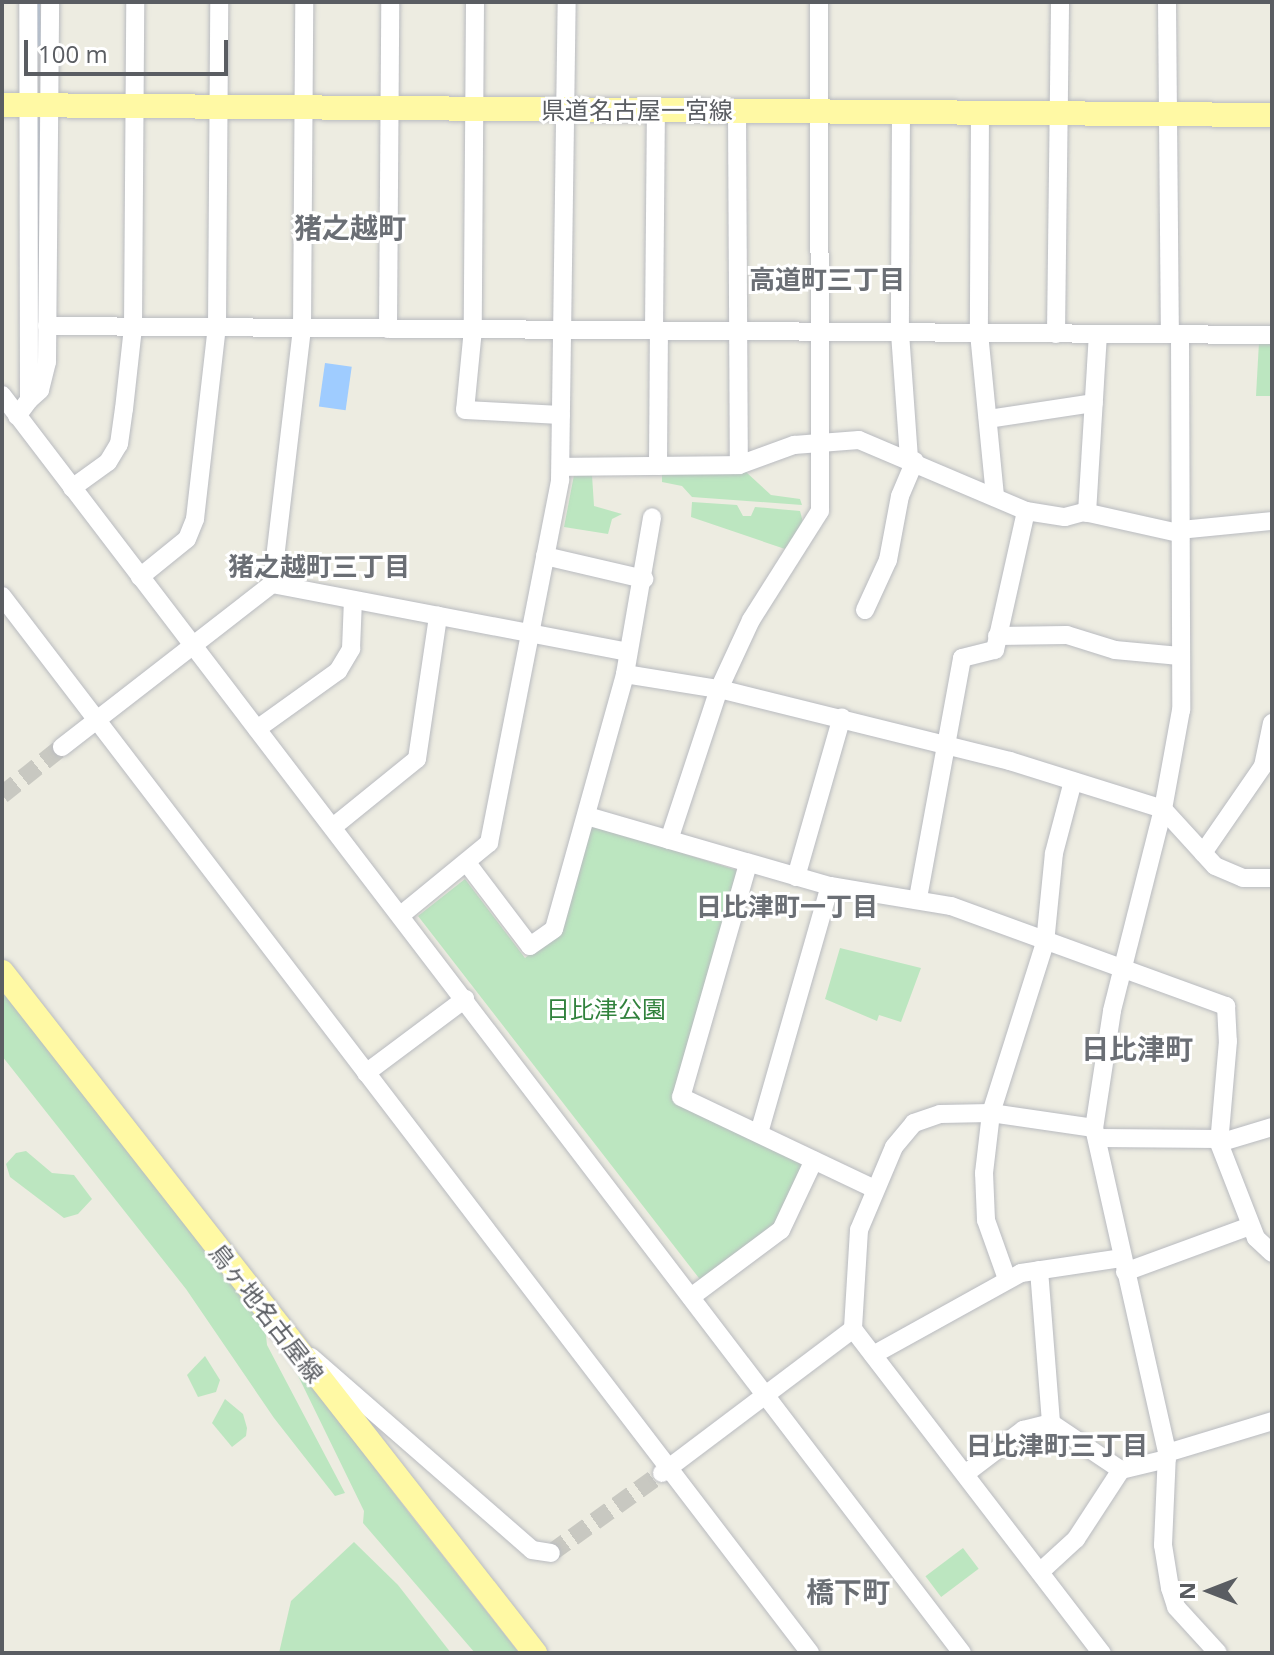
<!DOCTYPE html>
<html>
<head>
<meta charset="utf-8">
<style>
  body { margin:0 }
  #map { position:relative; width:1274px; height:1655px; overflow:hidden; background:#edece1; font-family:"Open Sans","Noto Sans JP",sans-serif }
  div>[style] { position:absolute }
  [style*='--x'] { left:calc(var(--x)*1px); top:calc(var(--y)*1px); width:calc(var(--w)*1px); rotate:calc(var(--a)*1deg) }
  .green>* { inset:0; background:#bce6c0; transform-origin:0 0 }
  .water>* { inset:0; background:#9fccff; transform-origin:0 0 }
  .stream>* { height:4px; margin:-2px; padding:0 2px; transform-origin:2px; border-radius:2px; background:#9fccff }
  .minor-tunnel>* { height:18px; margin-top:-9px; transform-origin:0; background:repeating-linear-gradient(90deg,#c8c8c1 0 18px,transparent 0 27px) }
  .roads { filter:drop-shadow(0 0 2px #b9bbc0) drop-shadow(0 0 2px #b9bbc0) }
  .minor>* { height:18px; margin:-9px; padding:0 9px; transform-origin:9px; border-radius:9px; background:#fff }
  .major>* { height:24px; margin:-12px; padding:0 12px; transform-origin:12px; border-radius:12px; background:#fff9a4 }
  span { translate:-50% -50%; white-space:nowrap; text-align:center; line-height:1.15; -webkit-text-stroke:6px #fff; paint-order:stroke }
  .street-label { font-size:24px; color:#5a5d62 }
  .park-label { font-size:24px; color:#31823d }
  .neighbourhood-label { font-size:26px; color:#6b6f75; font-weight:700 }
  .quarter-label { font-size:28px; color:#6b6f75; font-weight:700 }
  .frame { position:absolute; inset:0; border:4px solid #5a5d62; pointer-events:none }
  .north { position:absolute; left:1170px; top:1551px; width:80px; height:80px; -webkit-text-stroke:6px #fff; paint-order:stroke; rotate:270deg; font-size:22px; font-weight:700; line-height:32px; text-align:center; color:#5a5d62 }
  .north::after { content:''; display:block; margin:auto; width:28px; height:36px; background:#5a5d62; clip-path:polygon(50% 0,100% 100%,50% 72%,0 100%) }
  .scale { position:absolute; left:24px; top:40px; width:204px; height:36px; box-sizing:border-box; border:4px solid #5a5d62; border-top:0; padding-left:10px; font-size:24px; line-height:28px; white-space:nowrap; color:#5a5d62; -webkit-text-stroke:6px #fff; paint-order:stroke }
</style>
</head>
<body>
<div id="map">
  <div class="green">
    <div style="clip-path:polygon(1259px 342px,1272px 342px,1272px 396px,1256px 396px)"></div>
    <div style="clip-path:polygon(746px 472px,771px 495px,800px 499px,802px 505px,692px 497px,682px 486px,662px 482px,662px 474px)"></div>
    <div style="clip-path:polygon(574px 475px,592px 475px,594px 506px,622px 514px,612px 519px,608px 534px,564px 527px)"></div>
    <div style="clip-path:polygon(692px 502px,737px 505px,743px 516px,751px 516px,755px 507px,800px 511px,804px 526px,785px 549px,691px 517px)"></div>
    <div style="clip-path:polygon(590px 824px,739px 871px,675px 1100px,807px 1163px,776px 1227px,702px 1282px,418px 916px,465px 879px,525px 958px,559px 932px)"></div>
    <div style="clip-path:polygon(840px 948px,921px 968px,901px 1022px,879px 1015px,877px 1021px,825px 999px)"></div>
    <div style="clip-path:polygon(2px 990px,265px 1326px,267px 1345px,345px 1493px,335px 1496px,274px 1418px,186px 1289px,2px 1056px)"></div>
    <div style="clip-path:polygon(26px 1151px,52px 1173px,74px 1175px,92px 1199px,78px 1214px,64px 1218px,10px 1177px,6px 1164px,16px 1153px)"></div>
    <div style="clip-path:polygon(287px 1353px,409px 1513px,519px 1653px,475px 1653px,363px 1523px,364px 1511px)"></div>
    <div style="clip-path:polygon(205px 1356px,220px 1380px,216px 1392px,198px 1397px,187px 1375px)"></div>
    <div style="clip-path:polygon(225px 1399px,243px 1414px,247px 1428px,246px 1436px,232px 1447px,212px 1423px)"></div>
    <div style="clip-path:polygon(354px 1542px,398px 1585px,451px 1653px,279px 1653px,291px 1601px)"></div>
    <div style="left:963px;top:1548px;width:26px;height:47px;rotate:53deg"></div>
  </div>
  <div class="water">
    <div style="left:325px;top:363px;width:27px;height:44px;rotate:8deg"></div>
  </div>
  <div class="stream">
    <div style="--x:38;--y:2;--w:42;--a:88.6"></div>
    <div style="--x:38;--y:283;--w:165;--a:-90"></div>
  </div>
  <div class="minor-tunnel">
    <div style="--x:2;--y:795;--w:77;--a:-38.7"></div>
    <div style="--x:551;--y:1553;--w:137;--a:-35.8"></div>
  </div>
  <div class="roads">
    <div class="minor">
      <div style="--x:475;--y:2;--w:327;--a:90.4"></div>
      <div style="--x:473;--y:329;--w:81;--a:95.6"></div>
      <div style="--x:465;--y:410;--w:96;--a:3"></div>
      <div style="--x:1167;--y:2;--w:332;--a:89.5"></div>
      <div style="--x:737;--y:110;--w:355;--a:89.7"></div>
      <div style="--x:739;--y:465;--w:59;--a:-20"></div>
      <div style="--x:794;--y:445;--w:65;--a:-4.4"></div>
      <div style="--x:859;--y:440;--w:181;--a:23"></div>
      <div style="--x:1026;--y:511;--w:39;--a:9"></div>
      <div style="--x:1065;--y:517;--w:20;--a:-15"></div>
      <div style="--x:1084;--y:512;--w:97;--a:12.5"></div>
      <div style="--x:901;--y:112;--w:221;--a:90.3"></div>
      <div style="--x:900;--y:333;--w:125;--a:85.9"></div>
      <div style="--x:980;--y:112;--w:221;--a:90.3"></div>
      <div style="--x:979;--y:333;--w:165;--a:84.4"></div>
      <div style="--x:47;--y:326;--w:1225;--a:0.42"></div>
      <div style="--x:388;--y:329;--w:327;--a:-89.6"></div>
      <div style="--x:654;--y:331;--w:221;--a:-89.5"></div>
      <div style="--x:1056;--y:334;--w:332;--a:-89.3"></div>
      <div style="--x:1180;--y:334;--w:376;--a:89.8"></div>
      <div style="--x:1181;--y:710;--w:101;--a:100.3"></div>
      <div style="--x:1163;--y:809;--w:208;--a:104.2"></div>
      <div style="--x:1112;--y:1011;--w:118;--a:98.7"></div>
      <div style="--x:1094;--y:1128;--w:333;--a:77.3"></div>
      <div style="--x:1167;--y:1453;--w:92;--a:92.5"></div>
      <div style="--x:1163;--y:1545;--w:44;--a:80.8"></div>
      <div style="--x:1170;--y:1588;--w:20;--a:72"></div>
      <div style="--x:1176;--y:1607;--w:62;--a:47.6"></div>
      <div style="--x:2;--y:395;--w:1582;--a:52.65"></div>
      <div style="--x:29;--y:400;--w:15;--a:-42"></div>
      <div style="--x:40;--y:390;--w:29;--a:-76"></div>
      <div style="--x:47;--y:362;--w:360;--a:-89.5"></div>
      <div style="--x:17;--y:416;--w:20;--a:-53"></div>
      <div style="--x:29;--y:400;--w:398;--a:-90.1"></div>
      <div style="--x:988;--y:419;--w:107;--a:-8.6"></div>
      <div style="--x:658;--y:466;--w:135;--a:-89.6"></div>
      <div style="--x:561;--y:467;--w:178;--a:-0.6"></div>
      <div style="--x:72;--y:488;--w:44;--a:-35.8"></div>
      <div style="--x:108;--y:462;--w:21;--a:-59"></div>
      <div style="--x:119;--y:444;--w:35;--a:-82"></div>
      <div style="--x:124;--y:409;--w:82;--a:-83.7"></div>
      <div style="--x:133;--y:327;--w:325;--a:-89.6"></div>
      <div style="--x:1087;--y:513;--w:179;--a:-86.5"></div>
      <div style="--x:1180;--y:530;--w:92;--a:-5.6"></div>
      <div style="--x:545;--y:556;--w:102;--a:13.1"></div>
      <div style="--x:140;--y:577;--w:60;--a:-39"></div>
      <div style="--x:187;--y:539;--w:22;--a:-68"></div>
      <div style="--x:195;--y:519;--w:193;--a:-83.5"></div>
      <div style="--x:217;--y:327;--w:325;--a:-89.6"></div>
      <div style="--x:272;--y:584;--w:362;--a:10.8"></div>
      <div style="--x:2;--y:596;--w:1330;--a:52.6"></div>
      <div style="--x:865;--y:610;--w:55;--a:-65.3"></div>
      <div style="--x:888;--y:560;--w:65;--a:-79.4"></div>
      <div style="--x:900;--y:496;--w:38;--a:-67"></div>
      <div style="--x:997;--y:636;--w:70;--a:-0.8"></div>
      <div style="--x:1067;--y:635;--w:50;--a:17.4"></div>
      <div style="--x:1115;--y:650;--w:65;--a:5.3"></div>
      <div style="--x:625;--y:674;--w:95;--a:9.1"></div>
      <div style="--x:719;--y:689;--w:300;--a:13.9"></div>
      <div style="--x:1010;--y:761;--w:160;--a:17.4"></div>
      <div style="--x:1163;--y:809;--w:77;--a:47.6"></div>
      <div style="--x:1215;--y:866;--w:30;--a:23"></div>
      <div style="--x:1243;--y:878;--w:29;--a:0"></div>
      <div style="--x:257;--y:729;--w:100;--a:-35.6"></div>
      <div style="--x:338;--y:671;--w:26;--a:-59"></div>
      <div style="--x:351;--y:649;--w:49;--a:-87.7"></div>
      <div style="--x:62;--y:747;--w:266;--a:-37.8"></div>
      <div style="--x:272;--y:584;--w:258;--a:-83.3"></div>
      <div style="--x:302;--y:328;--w:326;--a:-89.6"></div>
      <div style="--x:587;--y:816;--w:253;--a:16.1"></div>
      <div style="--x:830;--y:886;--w:123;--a:9.4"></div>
      <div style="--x:951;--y:906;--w:293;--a:20"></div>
      <div style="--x:1226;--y:1006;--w:35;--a:87"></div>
      <div style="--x:1228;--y:1041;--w:102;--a:95"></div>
      <div style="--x:1219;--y:1143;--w:102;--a:68.7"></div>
      <div style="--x:1256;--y:1238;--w:22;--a:43"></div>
      <div style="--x:333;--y:827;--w:108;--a:-39"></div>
      <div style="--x:417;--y:759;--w:145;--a:-81.6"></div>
      <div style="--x:669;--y:840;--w:159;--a:-71.7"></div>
      <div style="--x:719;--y:689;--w:76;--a:-65.1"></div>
      <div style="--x:751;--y:620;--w:129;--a:-57.7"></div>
      <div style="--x:820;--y:511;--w:509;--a:-90.11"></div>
      <div style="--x:1203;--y:853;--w:106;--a:-55.4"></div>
      <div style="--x:1263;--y:766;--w:44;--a:-78.2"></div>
      <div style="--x:467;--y:863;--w:104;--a:52.8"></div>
      <div style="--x:530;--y:946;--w:29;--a:-35"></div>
      <div style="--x:554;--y:929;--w:265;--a:-74.4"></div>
      <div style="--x:625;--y:674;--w:159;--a:-80.2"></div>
      <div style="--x:748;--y:864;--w:242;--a:106"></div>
      <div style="--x:681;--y:1097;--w:215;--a:25.4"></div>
      <div style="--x:796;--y:877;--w:166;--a:-74"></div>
      <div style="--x:918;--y:898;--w:244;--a:-79.6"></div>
      <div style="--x:962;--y:658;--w:34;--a:-14"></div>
      <div style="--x:995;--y:650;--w:142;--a:-77.4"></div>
      <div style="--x:401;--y:915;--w:114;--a:-39.3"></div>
      <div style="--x:489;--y:843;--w:370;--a:-78.9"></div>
      <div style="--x:560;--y:480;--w:478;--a:-89.2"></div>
      <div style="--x:366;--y:1073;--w:124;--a:-36.8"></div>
      <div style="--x:1094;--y:1128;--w:104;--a:-171.7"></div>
      <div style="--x:991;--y:1113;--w:51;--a:178.9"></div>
      <div style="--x:940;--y:1114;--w:28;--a:161"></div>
      <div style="--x:914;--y:1123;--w:31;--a:130"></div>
      <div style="--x:894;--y:1147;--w:90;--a:112.9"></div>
      <div style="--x:859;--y:1230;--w:99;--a:93.5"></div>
      <div style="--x:853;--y:1329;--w:409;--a:52.5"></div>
      <div style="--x:759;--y:1133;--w:257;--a:-74"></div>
      <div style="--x:1099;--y:1138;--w:120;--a:0.5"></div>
      <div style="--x:1219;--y:1143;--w:55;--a:-16.8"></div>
      <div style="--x:1039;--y:1270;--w:153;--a:85.5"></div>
      <div style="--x:1125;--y:1272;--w:133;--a:-20.2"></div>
      <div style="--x:1007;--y:1279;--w:63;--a:-109.6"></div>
      <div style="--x:986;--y:1220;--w:47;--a:-92.4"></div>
      <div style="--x:984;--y:1173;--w:60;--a:-83.3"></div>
      <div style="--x:991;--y:1113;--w:178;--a:-72.4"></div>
      <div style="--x:1045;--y:943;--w:90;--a:-84.3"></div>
      <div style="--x:1054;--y:853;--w:74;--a:-75.2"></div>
      <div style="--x:691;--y:1297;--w:112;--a:-36.7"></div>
      <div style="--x:781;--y:1230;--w:77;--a:-64.8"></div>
      <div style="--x:873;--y:1355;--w:169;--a:-29"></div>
      <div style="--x:1021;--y:1273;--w:101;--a:-8.5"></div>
      <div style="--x:311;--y:1357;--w:293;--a:41.1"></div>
      <div style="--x:532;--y:1550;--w:19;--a:9"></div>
      <div style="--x:1167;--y:1453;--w:110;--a:-16.9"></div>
      <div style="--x:662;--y:1473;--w:239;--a:-37"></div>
      <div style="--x:965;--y:1474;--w:73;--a:-37.2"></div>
      <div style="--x:1023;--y:1430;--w:29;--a:-14"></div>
      <div style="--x:1051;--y:1423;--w:84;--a:33.9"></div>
      <div style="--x:1121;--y:1470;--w:47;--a:-13.4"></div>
      <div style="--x:1040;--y:1572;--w:49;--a:-42.5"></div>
      <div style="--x:1076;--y:1539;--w:82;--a:-56.9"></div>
    </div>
    <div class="major">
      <div style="--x:2;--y:105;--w:1270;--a:0.45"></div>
      <div style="--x:2;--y:972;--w:865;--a:51.95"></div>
    </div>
  </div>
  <div class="street-label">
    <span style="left:637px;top:110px">県道名古屋一宮線</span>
    <span style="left:267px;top:1313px;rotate:52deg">鳥ヶ地名古屋線</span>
  </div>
  <div class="park-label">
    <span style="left:606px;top:1009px">日比津公園</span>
  </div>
  <div class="neighbourhood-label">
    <span style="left:827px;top:280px">高道町三丁目</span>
    <span style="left:319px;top:567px">猪之越町三丁目</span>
    <span style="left:787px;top:907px">日比津町一丁目</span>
    <span style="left:1057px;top:1446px">日比津町三丁目</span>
  </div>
  <div class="quarter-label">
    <span style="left:350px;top:227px">猪之越町</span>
    <span style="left:1137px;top:1048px">日比津町</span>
    <span style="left:848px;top:1591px">橋下町</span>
  </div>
  <div class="frame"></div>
  <div class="north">N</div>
  <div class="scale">100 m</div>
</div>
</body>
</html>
